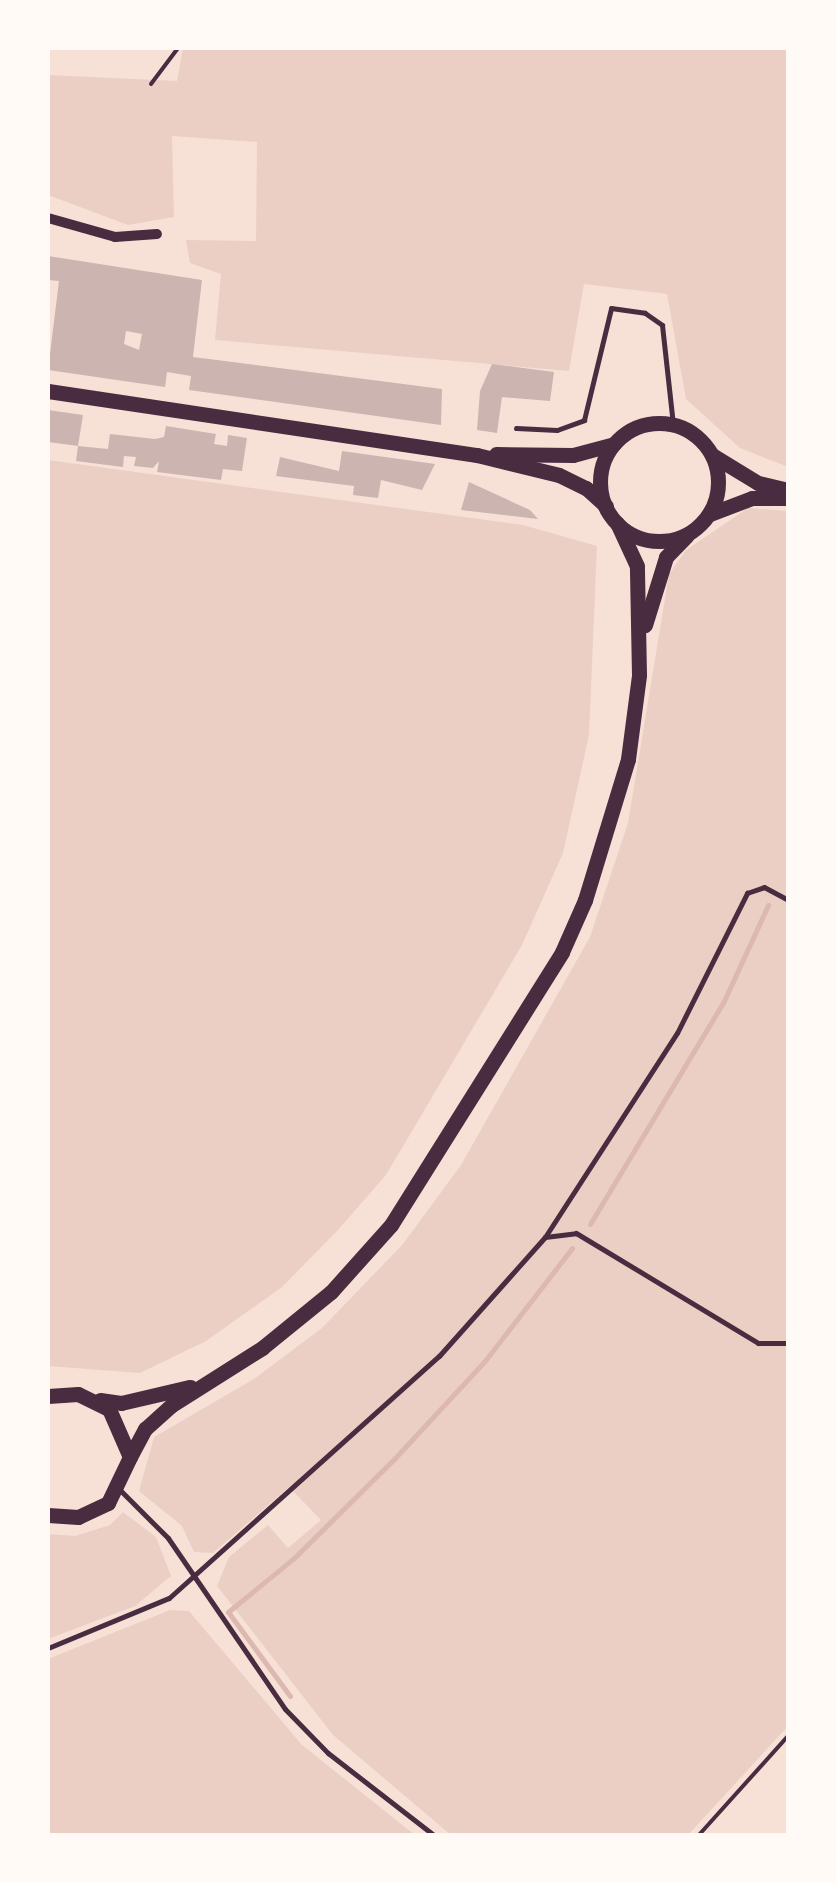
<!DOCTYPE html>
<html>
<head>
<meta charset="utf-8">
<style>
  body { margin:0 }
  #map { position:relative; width:836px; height:1883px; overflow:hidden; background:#f7e1d7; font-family:Jost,sans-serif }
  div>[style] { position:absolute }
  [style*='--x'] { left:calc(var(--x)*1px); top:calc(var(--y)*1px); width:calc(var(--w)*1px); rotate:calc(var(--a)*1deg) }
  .green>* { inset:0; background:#ebcfc5 }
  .stream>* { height:5px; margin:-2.5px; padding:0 2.5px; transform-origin:2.5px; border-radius:2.5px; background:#dcb8b0 }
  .building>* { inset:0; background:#ccb4b1 }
  .path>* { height:4px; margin:-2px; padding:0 2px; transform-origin:2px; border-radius:2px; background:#4a2c40 }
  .service>* { height:5px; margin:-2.5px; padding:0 2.5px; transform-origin:2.5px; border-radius:2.5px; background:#4a2c40 }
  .minor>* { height:10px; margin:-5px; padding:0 5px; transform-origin:5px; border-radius:5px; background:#4a2c40 }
  .primary>* { height:15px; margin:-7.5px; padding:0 7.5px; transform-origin:7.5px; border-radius:7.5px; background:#4a2c40 }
  .primary>.ring { margin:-7.5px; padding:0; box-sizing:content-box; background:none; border:15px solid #4a2c40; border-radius:50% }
  span { translate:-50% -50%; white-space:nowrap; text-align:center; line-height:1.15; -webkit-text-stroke:10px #fffaf5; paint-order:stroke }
  .frame { position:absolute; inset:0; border:50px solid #fffaf5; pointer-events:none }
</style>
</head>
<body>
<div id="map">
  <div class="green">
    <div style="clip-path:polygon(183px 48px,788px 48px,788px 467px,740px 448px,686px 399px,667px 294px,584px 284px,569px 371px,215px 340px,221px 274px,190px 263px,186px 240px,256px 241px,257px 142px,172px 136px,174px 217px,128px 225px,48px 195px,48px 75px,177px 81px)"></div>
    <div style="clip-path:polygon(48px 460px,523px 525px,597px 546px,589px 735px,563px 853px,522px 945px,386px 1175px,338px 1230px,282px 1287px,206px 1341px,140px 1373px,48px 1366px)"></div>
    <div style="clip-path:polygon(748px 508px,788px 511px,788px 1726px,688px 1835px,451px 1835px,333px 1735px,217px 1586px,229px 1557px,268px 1525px,288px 1548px,321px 1520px,289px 1487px,213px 1553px,194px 1552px,182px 1526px,139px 1491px,154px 1437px,254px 1379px,322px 1328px,403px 1244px,461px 1165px,590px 937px,628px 823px,669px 574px,686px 550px)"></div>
    <div style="clip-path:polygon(123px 1512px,156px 1537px,171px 1576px,135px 1606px,48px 1639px,48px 1534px,75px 1536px,110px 1525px)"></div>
    <div style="clip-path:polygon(170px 1610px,189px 1611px,302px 1745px,415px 1835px,48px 1835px,48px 1659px)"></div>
  </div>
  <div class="stream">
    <div style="--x:788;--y:856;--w:2;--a:-90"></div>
    <div style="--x:590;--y:1224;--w:258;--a:-59"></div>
    <div style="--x:723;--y:1003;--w:108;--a:-65.3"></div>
    <div style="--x:290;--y:1696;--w:104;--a:-126.4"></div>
    <div style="--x:228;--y:1612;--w:85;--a:-39.3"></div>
    <div style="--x:294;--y:1558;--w:142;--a:-44.7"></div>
    <div style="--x:395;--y:1458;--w:131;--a:-47.2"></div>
    <div style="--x:484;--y:1362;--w:144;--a:-52.3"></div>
  </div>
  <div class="building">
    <div style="clip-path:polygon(evenodd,48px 256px,202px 280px,193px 357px,442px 389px,441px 425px,189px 390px,191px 376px,167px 372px,165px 387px,48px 370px,59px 281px,48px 280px,48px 256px,126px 331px,142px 334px,139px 350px,124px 344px,126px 331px)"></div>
    <div style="clip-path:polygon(492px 364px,554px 372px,550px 401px,502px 397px,497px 433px,477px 430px,480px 391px)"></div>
    <div style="clip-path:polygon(48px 410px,83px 415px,78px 446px,48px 442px)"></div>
    <div style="clip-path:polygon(166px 426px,216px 434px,214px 444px,227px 446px,228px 435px,247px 438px,242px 471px,223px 469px,221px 480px,157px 472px,159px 461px,153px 468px,134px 466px,136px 457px,124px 456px,123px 467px,76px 461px,78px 446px,108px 449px,110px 434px,155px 439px,164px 437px)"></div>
    <div style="clip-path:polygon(342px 451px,435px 464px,422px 490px,381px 480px,378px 498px,353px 495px,354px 486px,276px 476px,280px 457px,339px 471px)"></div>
    <div style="clip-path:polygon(469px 482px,530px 510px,538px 519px,461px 510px)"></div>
  </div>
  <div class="path">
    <div style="--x:151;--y:84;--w:45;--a:-53.1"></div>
    <div style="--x:698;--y:1836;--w:135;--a:-48"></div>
  </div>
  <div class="service">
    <div style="--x:516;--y:428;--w:41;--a:2.8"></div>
    <div style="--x:557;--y:430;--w:29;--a:-20"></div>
    <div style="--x:584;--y:420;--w:115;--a:-76.4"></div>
    <div style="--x:611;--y:308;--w:34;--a:8"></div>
    <div style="--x:645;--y:313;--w:21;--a:35"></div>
    <div style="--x:662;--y:325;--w:100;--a:83.7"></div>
    <div style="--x:545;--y:1237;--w:31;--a:-7"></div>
    <div style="--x:576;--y:1233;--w:213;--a:31.1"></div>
    <div style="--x:758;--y:1343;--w:30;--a:0"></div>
    <div style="--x:120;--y:1490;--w:68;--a:45"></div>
    <div style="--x:168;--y:1538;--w:207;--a:55.6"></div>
    <div style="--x:285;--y:1709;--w:62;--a:45.7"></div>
    <div style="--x:328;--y:1753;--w:135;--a:37.8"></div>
    <div style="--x:48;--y:1648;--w:131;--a:-22.5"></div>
    <div style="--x:169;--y:1598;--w:363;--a:-41.9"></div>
    <div style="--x:439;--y:1356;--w:159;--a:-48.3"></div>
    <div style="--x:545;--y:1237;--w:243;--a:-57.1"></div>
    <div style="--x:677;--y:1033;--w:157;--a:-63.4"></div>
    <div style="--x:747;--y:893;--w:18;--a:-19"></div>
    <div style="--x:764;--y:887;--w:27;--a:28"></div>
  </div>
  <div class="minor">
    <div style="--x:48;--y:218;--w:70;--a:15.8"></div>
    <div style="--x:115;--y:237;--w:42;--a:-4.1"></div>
  </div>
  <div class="primary">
    <div style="--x:48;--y:391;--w:434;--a:8.5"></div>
    <div style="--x:477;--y:455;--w:84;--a:13.7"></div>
    <div style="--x:559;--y:475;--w:30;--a:26"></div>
    <div style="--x:586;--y:488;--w:27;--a:42"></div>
    <div class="ring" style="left:600px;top:423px;width:103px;height:103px"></div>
    <div style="--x:496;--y:454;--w:77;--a:0.7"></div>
    <div style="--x:573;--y:455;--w:42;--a:-15"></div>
    <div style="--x:712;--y:455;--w:54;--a:31.3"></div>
    <div style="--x:758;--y:483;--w:31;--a:13"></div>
    <div style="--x:710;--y:514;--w:45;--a:-20.9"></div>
    <div style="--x:752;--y:498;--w:36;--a:0"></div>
    <div style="--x:645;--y:625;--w:71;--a:-72.8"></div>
    <div style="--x:666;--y:557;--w:30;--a:-46"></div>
    <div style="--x:48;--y:1396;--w:30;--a:-4"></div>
    <div style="--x:78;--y:1394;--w:34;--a:26"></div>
    <div style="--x:109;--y:1409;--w:52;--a:66.4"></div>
    <div style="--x:130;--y:1457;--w:51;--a:115.6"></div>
    <div style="--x:108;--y:1503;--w:33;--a:155"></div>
    <div style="--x:78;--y:1517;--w:30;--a:-176"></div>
    <div style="--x:100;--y:1400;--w:21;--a:8"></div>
    <div style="--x:121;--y:1403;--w:71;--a:-13.1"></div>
    <div style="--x:130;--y:1457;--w:32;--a:-62"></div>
    <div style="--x:145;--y:1429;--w:36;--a:-42"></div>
    <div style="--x:172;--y:1405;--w:107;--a:-32.3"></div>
    <div style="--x:262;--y:1348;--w:89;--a:-39.1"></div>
    <div style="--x:331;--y:1292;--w:90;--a:-48.2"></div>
    <div style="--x:391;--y:1225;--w:322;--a:-57.9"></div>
    <div style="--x:562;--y:952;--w:57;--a:-66.1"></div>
    <div style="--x:585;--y:900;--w:147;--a:-73"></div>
    <div style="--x:628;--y:759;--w:85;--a:-82.5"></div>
    <div style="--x:639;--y:675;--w:109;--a:-91.1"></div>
    <div style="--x:637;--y:566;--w:47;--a:-114.9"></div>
  </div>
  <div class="frame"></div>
</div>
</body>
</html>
